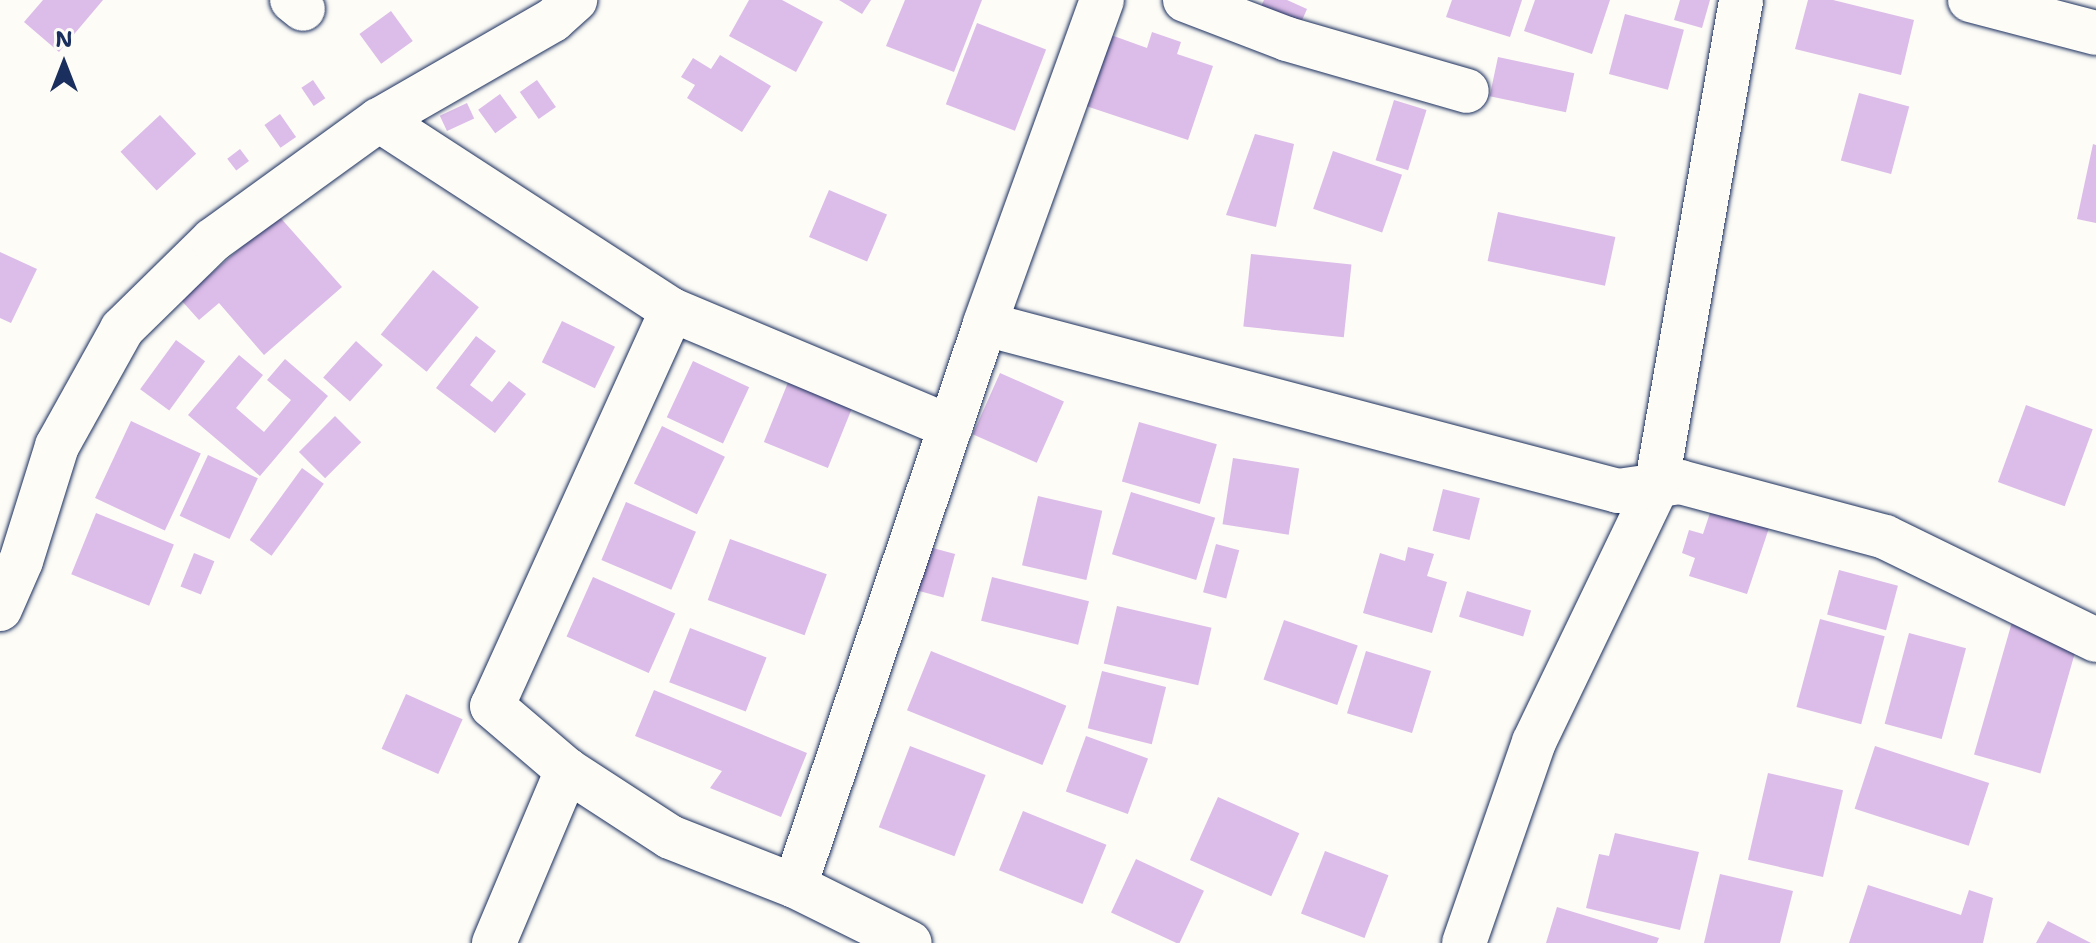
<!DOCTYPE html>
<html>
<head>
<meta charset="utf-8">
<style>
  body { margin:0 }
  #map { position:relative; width:2096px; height:943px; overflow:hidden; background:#fdfcf7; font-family:"Shantell Sans",sans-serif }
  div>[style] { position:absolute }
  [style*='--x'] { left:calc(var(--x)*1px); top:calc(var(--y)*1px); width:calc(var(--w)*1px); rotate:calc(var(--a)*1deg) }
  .building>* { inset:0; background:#dcbce8; transform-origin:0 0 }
  .roads { filter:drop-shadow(0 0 2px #1b2f5e) drop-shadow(0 0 2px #1b2f5e) }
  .minor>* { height:44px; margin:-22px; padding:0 22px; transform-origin:22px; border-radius:22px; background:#fdfcf7 }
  span { translate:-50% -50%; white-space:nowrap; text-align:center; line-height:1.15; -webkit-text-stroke:7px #fdfcf7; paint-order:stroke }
  .north { position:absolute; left:24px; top:24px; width:80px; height:80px; -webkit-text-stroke:6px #fdfcf7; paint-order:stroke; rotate:0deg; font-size:22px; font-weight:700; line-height:32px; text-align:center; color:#1b2f5e }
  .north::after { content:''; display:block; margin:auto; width:28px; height:36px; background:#1b2f5e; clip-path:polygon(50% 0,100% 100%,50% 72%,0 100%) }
</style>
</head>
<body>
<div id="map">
  <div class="building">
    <div style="clip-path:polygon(43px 0,103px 0,59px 52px,24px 22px)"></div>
    <div style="clip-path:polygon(749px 0,782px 0,823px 22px,796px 72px,729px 36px)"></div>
    <div style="clip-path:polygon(839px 0,871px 0,862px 14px)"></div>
    <div style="clip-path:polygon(905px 0,982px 0,954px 72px,886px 46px)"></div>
    <div style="clip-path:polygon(1264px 0,1287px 0,1307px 9px,1296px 34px,1256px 17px)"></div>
    <div style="clip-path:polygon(1452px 0,1522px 0,1510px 37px,1446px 17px)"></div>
    <div style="clip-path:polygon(1535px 0,1610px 0,1592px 54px,1524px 31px)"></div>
    <div style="clip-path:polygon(1680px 0,1710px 0,1702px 28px,1674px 20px)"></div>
    <div style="clip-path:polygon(1808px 0,1833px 0,1914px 20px,1901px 75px,1795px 49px)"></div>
    <div style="left:391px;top:11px;width:37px;height:39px;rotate:54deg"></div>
    <div style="left:1625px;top:14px;width:61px;height:62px;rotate:15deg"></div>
    <div style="left:977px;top:23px;width:74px;height:87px;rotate:21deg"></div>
    <div style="clip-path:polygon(1152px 32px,1181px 42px,1177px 54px,1213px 66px,1188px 140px,1086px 106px,1111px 35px,1147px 48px)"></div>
    <div style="clip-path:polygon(720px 55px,771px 86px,742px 132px,687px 98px,695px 85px,681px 77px,693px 58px,711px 69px)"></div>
    <div style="left:1498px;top:57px;width:78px;height:40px;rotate:12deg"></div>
    <div style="left:313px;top:80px;width:22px;height:14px;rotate:56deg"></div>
    <div style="left:537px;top:80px;width:33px;height:21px;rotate:55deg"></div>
    <div style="left:1859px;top:93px;width:52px;height:70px;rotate:15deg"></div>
    <div style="left:500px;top:94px;width:29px;height:27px;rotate:54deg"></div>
    <div style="left:1394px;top:100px;width:34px;height:63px;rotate:17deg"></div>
    <div style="left:467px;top:103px;width:17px;height:30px;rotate:65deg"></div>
    <div style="left:280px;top:114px;width:28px;height:19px;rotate:55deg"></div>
    <div style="left:160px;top:115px;width:53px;height:54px;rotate:47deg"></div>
    <div style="clip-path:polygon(1255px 134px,1294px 144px,1276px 227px,1226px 215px)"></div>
    <div style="clip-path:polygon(2093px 144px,2096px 145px,2096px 223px,2077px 219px)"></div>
    <div style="left:240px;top:149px;width:15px;height:16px;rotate:53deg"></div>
    <div style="left:1333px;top:151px;width:73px;height:61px;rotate:19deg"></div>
    <div style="left:829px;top:190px;width:63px;height:51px;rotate:23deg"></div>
    <div style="left:1498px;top:212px;width:120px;height:50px;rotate:12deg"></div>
    <div style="clip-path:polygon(278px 215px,342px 287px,264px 355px,219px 303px,199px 320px,181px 300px)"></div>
    <div style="clip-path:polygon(0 252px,37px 269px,11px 323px,0 318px)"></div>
    <div style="left:1251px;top:254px;width:101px;height:73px;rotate:6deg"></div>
    <div style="left:433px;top:270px;width:59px;height:83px;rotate:39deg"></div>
    <div style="left:562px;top:321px;width:59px;height:46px;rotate:26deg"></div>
    <div style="clip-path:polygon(476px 336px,496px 351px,470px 385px,492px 402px,509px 381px,526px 394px,495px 433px,436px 388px)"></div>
    <div style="left:176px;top:340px;width:36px;height:61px;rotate:36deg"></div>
    <div style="left:356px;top:341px;width:36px;height:49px;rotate:42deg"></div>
    <div style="clip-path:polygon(239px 355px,263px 375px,236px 408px,264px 432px,291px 400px,267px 380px,285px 359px,328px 396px,260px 476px,188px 415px)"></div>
    <div style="left:693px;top:361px;width:62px;height:62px;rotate:25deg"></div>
    <div style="left:1000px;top:373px;width:70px;height:67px;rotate:24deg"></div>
    <div style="left:789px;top:380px;width:69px;height:67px;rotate:22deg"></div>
    <div style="left:2026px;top:405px;width:71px;height:82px;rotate:20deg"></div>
    <div style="left:335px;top:416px;width:37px;height:51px;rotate:45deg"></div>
    <div style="left:131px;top:421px;width:77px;height:85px;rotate:25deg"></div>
    <div style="left:1139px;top:422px;width:81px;height:62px;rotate:16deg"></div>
    <div style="left:662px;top:426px;width:70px;height:64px;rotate:26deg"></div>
    <div style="left:208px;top:455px;width:55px;height:67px;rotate:25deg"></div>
    <div style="left:1233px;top:458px;width:67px;height:67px;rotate:9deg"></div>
    <div style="left:302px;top:468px;width:27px;height:89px;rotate:36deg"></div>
    <div style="left:1443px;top:489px;width:38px;height:43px;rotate:14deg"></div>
    <div style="left:1131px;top:492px;width:88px;height:65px;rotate:17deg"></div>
    <div style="left:1038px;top:496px;width:66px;height:71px;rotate:13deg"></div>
    <div style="left:626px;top:502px;width:76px;height:63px;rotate:23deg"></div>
    <div style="clip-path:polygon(1712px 507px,1770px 525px,1747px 594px,1689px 576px,1695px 558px,1682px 553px,1689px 530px,1703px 534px)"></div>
    <div style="left:96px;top:513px;width:84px;height:66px;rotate:22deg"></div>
    <div style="left:730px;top:539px;width:103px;height:65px;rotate:20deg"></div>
    <div style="left:1216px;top:544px;width:24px;height:50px;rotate:15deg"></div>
    <div style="left:929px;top:547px;width:27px;height:45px;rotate:15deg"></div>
    <div style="clip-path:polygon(1408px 547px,1434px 554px,1427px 576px,1447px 582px,1432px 633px,1363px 613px,1380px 553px,1405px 561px)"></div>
    <div style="left:194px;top:553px;width:22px;height:36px;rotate:22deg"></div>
    <div style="left:1839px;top:570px;width:61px;height:46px;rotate:15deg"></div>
    <div style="left:593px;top:577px;width:90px;height:65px;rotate:24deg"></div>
    <div style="left:992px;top:577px;width:100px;height:45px;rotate:14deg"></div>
    <div style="left:1467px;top:591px;width:67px;height:27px;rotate:17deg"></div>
    <div style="left:1117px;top:606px;width:97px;height:59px;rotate:13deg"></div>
    <div style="left:2014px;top:615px;width:69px;height:145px;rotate:16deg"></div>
    <div style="left:1820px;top:619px;width:67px;height:91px;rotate:15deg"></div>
    <div style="left:1284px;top:620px;width:78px;height:63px;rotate:19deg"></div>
    <div style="left:690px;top:628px;width:82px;height:58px;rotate:21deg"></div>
    <div style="left:1909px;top:633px;width:59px;height:94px;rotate:15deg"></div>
    <div style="left:931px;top:651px;width:146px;height:64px;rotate:22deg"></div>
    <div style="left:1366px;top:651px;width:68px;height:65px;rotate:17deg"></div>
    <div style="left:1102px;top:671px;width:66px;height:59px;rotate:14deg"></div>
    <div style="clip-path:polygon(654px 690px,807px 753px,781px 817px,710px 788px,722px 771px,635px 736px)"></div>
    <div style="left:406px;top:694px;width:62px;height:60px;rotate:24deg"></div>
    <div style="left:1086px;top:736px;width:66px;height:59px;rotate:20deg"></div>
    <div style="left:910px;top:746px;width:81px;height:87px;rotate:21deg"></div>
    <div style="left:1875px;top:746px;width:120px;height:66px;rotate:18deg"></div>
    <div style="left:1768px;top:773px;width:77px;height:89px;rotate:13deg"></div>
    <div style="left:1218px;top:797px;width:89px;height:69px;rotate:24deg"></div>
    <div style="left:1023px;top:811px;width:90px;height:64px;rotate:22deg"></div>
    <div style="clip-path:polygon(1615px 833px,1699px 852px,1680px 930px,1586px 908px,1599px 854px,1609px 856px)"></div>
    <div style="left:1325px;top:851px;width:68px;height:67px;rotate:21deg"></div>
    <div style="left:1136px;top:859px;width:75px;height:59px;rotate:25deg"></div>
    <div style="clip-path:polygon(1720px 874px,1793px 891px,1780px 943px,1704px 943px)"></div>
    <div style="clip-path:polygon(1868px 885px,1961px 915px,1969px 890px,1993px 898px,1983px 943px,1849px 943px)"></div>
    <div style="clip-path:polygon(1557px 907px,1659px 938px,1657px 943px,1546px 943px)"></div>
    <div style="clip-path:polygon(2048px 921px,2091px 943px,2036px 943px)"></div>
  </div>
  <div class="roads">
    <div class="minor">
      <div style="--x:292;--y:0;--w:14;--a:39"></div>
      <div style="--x:1102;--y:0;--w:344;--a:109.9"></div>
      <div style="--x:985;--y:324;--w:655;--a:14.78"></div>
      <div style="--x:1618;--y:491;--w:63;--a:-8.3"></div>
      <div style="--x:1680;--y:482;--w:212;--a:15"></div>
      <div style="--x:1885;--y:537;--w:235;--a:26"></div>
      <div style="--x:1185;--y:0;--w:109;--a:20.9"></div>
      <div style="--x:1287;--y:39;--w:187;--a:16.1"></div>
      <div style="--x:1970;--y:0;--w:130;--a:14.7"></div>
      <div style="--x:379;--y:120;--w:349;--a:33"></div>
      <div style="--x:672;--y:310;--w:302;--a:22.8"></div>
      <div style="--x:672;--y:310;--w:435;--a:114.4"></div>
      <div style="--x:492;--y:706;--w:99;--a:40.5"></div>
      <div style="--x:567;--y:770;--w:123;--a:33"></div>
      <div style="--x:670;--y:837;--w:134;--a:21.4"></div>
      <div style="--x:795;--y:886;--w:128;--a:26.4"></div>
      <div style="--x:0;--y:609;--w:52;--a:-66.4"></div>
      <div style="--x:21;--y:561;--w:121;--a:-72.6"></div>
      <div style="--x:57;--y:446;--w:134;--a:-60.9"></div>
      <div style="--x:122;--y:329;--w:127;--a:-44.4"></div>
      <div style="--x:213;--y:240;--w:205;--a:-35.9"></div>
      <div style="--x:379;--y:120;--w:201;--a:-29.9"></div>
      <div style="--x:553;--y:20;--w:30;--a:-42"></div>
      <div style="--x:795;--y:886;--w:593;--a:-71.32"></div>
      <div style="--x:494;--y:943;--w:188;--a:-67.1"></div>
      <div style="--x:1464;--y:943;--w:213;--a:-70.8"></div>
      <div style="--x:1534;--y:742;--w:282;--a:-64.3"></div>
      <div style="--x:1656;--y:488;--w:495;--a:-80.1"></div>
    </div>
  </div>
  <div class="north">N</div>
</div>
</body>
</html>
